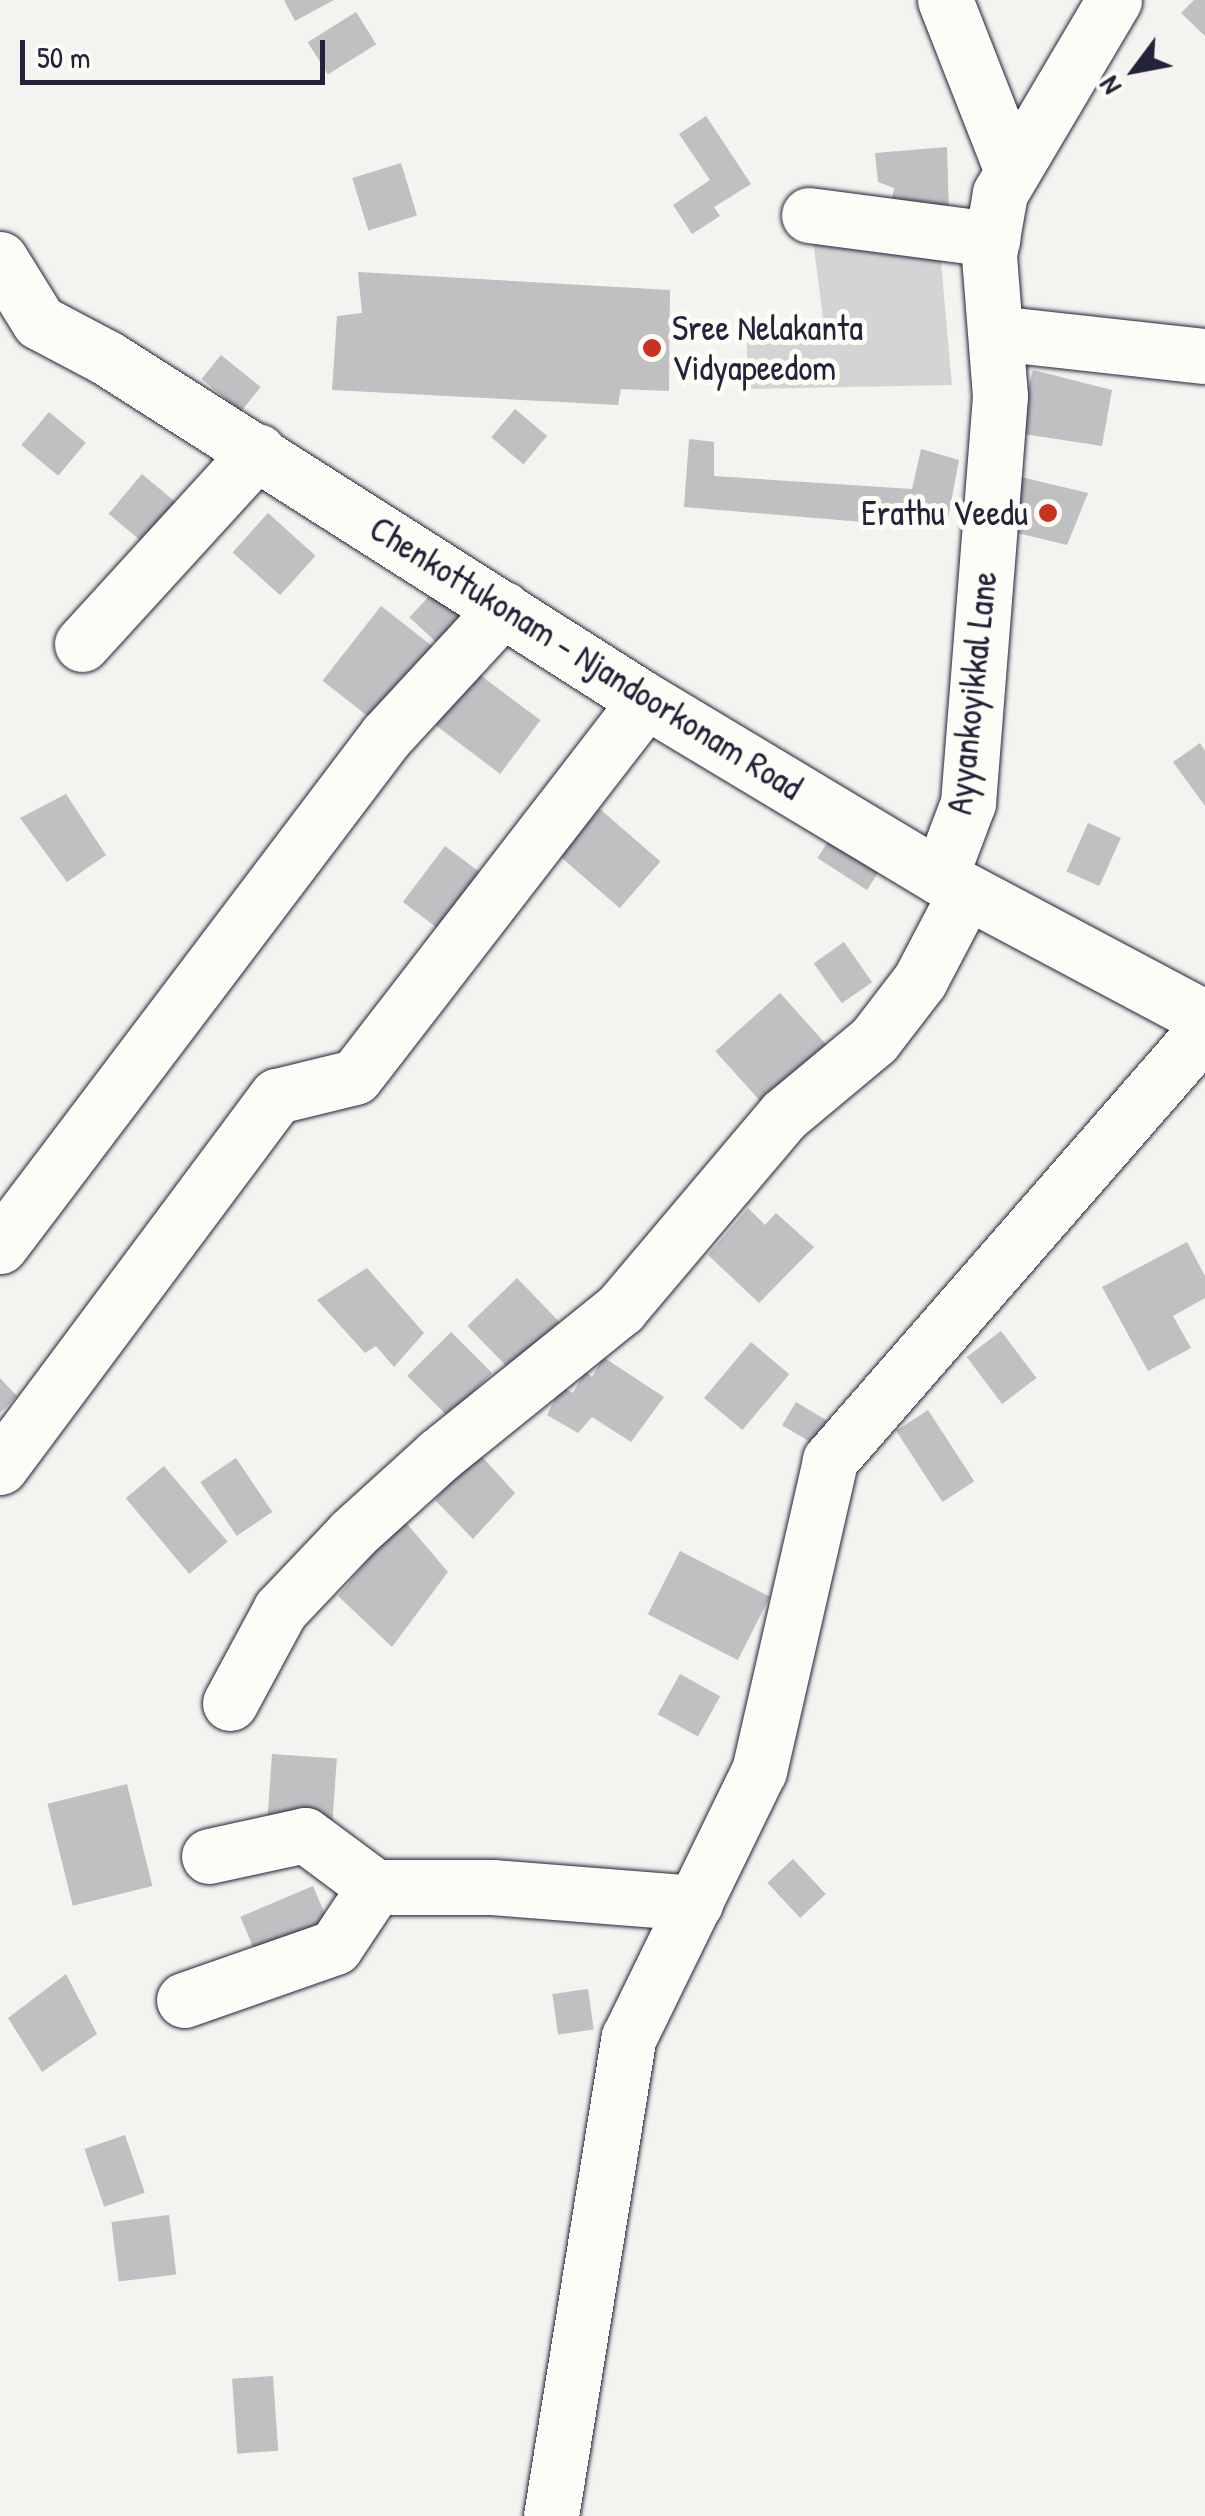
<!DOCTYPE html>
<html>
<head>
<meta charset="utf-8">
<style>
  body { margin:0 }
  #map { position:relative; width:1205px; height:2516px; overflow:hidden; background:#f4f3ef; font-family:"Patrick Hand",sans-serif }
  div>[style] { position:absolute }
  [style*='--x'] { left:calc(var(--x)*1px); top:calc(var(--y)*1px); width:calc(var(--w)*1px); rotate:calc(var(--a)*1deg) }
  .green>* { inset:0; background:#d5d4d5 }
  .building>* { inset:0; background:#c0bfc2; transform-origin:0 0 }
  .roads { filter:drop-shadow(0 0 2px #22223b) drop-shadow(0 0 2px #22223b) }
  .minor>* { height:55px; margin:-27.5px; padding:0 27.5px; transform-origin:27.5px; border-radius:27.5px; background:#fdfcf7 }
  .major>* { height:55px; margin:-27.5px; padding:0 27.5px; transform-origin:27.5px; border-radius:27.5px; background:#fdfcf7 }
  .dots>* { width:28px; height:28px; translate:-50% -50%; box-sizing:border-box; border:5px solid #fdfcf7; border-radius:50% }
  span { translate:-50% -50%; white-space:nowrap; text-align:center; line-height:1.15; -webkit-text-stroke:10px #fdfcf7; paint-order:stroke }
  .poi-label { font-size:35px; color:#22223b }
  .left { translate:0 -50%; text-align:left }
  .right { translate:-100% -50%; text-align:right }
  .street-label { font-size:35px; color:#22223b }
  .north { position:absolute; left:1085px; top:20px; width:100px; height:100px; -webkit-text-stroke:8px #fdfcf7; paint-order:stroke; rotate:238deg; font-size:28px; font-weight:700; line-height:40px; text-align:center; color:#22223b }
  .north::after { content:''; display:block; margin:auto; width:35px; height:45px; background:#22223b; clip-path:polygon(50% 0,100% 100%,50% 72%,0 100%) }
  .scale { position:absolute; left:20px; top:40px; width:305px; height:45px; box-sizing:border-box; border:5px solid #22223b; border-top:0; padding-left:12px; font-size:30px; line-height:35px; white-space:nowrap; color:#22223b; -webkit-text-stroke:8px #fdfcf7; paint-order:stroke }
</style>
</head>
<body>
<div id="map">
  <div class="green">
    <div style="clip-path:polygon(813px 240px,940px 251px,952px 385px,747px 389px,747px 324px,823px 319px)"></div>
  </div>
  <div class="building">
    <div style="clip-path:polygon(284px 0,334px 0,295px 21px)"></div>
    <div style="clip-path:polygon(1194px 0,1205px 0,1205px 36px,1181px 13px)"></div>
    <div style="left:356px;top:12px;width:38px;height:57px;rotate:58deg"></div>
    <div style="clip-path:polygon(706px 116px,751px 184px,714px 207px,720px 216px,692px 234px,673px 205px,710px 180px,679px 134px)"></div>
    <div style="clip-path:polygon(947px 147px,949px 214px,891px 205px,894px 188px,878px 182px,875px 153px)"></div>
    <div style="left:401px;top:163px;width:55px;height:51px;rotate:73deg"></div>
    <div style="clip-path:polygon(358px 272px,670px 290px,669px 391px,621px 389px,618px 405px,332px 390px,337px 316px,362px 313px)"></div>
    <div style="left:221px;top:355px;width:51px;height:31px;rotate:39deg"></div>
    <div style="clip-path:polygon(1033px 370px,1112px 390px,1102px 446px,1017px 433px)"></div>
    <div style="left:515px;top:409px;width:42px;height:37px;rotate:40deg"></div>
    <div style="left:49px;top:412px;width:48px;height:43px;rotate:40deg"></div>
    <div style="clip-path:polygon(689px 439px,714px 442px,714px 476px,912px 489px,921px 449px,959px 460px,946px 529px,684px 507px)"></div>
    <div style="left:142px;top:474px;width:59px;height:52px;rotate:40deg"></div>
    <div style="clip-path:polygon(1021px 477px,1088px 493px,1067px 545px,1013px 532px)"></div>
    <div style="left:268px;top:513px;width:64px;height:53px;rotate:42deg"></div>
    <div style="left:434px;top:591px;width:44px;height:36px;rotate:43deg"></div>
    <div style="left:381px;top:606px;width:73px;height:95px;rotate:38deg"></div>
    <div style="left:467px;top:665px;width:92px;height:67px;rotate:37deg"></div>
    <div style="clip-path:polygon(1200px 743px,1205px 751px,1205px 806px,1173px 762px)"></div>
    <div style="clip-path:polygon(66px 794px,106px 855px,67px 882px,20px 818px)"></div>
    <div style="left:600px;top:809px;width:80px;height:62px;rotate:41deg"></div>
    <div style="left:1088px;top:823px;width:36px;height:53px;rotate:24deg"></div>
    <div style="left:831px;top:837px;width:59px;height:25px;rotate:33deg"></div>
    <div style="left:445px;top:846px;width:59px;height:70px;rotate:37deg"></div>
    <div style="left:844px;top:942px;width:49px;height:37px;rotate:55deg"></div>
    <div style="left:780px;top:993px;width:72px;height:87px;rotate:48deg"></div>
    <div style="clip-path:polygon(748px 1208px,765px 1225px,776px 1213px,814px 1247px,759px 1303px,708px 1255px)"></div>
    <div style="clip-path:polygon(1187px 1242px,1205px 1276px,1205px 1298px,1173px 1316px,1191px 1348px,1148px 1371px,1102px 1287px)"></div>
    <div style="clip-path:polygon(367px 1268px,424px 1333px,394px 1367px,376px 1346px,365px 1353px,317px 1300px)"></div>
    <div style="left:517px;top:1278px;width:76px;height:69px;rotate:46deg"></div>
    <div style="left:1001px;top:1331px;width:59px;height:43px;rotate:53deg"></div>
    <div style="left:451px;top:1332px;width:58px;height:62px;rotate:45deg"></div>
    <div style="left:751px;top:1342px;width:50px;height:73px;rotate:40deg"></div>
    <div style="clip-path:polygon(603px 1357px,664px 1397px,631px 1442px,592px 1417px,578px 1433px,547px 1415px,561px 1387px,573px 1393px,585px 1371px,592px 1377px)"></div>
    <div style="clip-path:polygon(0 1378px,17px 1396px,0 1413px)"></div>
    <div style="left:796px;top:1402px;width:45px;height:27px;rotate:31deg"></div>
    <div style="left:928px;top:1410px;width:85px;height:38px;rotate:57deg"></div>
    <div style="clip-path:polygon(477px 1451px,515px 1493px,473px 1539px,435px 1500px)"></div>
    <div style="left:236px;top:1458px;width:65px;height:43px;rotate:56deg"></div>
    <div style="left:164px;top:1466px;width:99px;height:50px;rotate:50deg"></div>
    <div style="clip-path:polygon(402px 1518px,448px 1572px,392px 1647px,338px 1596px)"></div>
    <div style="left:680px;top:1551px;width:101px;height:71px;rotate:27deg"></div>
    <div style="left:680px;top:1674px;width:46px;height:46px;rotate:29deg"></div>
    <div style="left:272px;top:1754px;width:65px;height:64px;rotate:4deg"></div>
    <div style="left:127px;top:1784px;width:105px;height:82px;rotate:76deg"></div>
    <div style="left:793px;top:1859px;width:48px;height:35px;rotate:47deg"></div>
    <div style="left:313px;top:1886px;width:48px;height:79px;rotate:67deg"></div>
    <div style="clip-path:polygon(66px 1974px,97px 2034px,42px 2072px,8px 2018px)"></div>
    <div style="left:588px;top:1989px;width:41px;height:36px;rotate:82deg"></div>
    <div style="left:125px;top:2135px;width:61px;height:43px;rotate:71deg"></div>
    <div style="left:169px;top:2215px;width:60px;height:58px;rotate:83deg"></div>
    <div style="left:273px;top:2376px;width:75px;height:41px;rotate:86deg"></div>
  </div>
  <div class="roads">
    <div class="minor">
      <div style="--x:945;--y:0;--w:178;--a:68.6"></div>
      <div style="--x:809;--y:215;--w:185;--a:7.5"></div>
      <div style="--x:996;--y:333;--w:210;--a:6.3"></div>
      <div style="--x:82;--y:644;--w:261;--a:-47.6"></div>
      <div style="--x:940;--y:877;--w:79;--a:-69.3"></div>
      <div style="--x:968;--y:803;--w:408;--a:-85.5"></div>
      <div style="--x:1000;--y:396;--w:141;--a:-94.5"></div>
      <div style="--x:989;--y:255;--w:63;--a:-79.9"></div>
      <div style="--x:1000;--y:193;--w:224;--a:-59.4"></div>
      <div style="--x:0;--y:1246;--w:640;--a:-52.88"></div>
      <div style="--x:386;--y:736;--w:173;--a:-47.3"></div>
      <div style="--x:0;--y:1467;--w:463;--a:-53.3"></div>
      <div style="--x:277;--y:1096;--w:80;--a:-13.7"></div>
      <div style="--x:355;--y:1077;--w:475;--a:-52.3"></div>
      <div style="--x:230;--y:1703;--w:106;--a:-61.7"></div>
      <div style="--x:280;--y:1610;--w:106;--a:-46.5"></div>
      <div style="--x:353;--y:1533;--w:116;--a:-42.2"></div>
      <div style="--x:439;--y:1455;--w:233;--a:-38.9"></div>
      <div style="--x:620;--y:1309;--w:254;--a:-49.8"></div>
      <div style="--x:784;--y:1115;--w:117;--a:-39.8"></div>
      <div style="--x:874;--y:1040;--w:76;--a:-52.5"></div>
      <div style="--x:920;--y:980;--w:99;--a:-62.4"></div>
      <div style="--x:209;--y:1856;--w:98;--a:-12.3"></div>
      <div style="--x:305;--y:1835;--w:87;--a:36.6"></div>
      <div style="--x:184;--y:2000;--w:160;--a:-19.3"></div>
      <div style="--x:335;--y:1947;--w:72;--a:-56.3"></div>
      <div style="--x:375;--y:1887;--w:117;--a:0"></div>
      <div style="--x:492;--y:1887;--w:204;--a:4.5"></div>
      <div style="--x:551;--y:2516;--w:485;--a:-80.8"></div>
      <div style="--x:629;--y:2037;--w:296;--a:-64"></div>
      <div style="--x:759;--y:1771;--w:319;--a:-77.1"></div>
      <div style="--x:830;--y:1460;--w:571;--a:-48.91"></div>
    </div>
    <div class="major">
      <div style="--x:0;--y:259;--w:74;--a:58.2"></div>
      <div style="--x:39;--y:322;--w:77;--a:27.9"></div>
      <div style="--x:107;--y:358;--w:632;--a:32.46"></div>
      <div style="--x:640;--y:697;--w:350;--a:31"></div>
      <div style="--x:940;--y:877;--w:300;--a:28"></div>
    </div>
  </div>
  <div class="dots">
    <div style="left:652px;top:348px;background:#c8321e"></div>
    <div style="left:1048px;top:513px;background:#c8321e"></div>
  </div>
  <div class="poi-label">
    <span class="left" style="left:672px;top:348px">Sree Nelakanta<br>Vidyapeedom</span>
    <span class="right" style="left:1028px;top:513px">Erathu Veedu</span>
  </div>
  <div class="street-label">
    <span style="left:586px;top:658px;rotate:32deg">Chenkottukonam - Njandoorkonam Road</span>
    <span style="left:972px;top:693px;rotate:-84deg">Ayyankoyikkal Lane</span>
  </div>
  <div class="north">N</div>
  <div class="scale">50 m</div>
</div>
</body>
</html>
